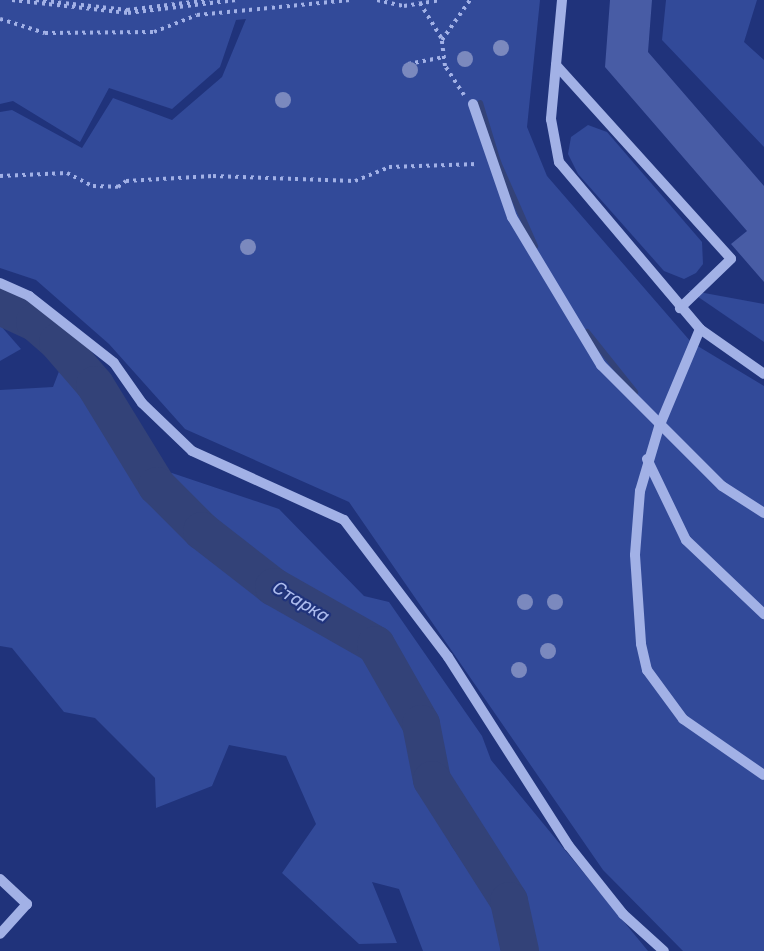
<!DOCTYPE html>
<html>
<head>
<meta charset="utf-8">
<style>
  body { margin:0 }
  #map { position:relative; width:764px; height:951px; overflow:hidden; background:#20337b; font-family:Rubik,sans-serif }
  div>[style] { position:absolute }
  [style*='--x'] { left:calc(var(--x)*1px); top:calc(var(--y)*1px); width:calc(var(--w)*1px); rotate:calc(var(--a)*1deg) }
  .green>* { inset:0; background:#324a99 }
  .stream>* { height:6px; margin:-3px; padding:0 3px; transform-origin:3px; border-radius:3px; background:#334278 }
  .river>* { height:38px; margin:-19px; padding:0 19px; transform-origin:19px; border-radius:19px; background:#334278 }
  .building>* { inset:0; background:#485ca5 }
  .path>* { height:4px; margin-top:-2px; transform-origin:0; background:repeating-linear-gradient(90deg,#a2b1e6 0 3px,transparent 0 7.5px) }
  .minor>* { height:10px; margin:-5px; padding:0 5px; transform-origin:5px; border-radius:5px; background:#a2b1e6 }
  .trees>* { width:16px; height:16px; margin:-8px; border-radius:50%; background:#7b89be }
  span { translate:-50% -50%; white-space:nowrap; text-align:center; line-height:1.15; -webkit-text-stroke:4.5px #20337b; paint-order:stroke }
  .water-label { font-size:18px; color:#adbcee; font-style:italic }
</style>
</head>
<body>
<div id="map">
  <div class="green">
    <div style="clip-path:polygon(0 0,540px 0,527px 127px,547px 176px,691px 342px,764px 386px,764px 951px,683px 951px,603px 870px,349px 502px,185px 429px,109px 344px,36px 280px,0 268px,0 112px,12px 110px,82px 148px,113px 98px,172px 120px,222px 77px,246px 19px,236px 20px,220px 67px,172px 109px,109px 88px,80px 142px,13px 101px,0 104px)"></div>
    <div style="clip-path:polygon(666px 0,757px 0,744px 42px,764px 60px,764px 147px,662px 40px)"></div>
    <div style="clip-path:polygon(588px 125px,607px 132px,702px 242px,703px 264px,696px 273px,684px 279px,664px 271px,578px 174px,568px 154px,571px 137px)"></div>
    <div style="clip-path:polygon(688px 290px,764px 304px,764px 342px)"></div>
    <div style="clip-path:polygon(0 325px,21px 349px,0 361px)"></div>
    <div style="clip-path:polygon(63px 361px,116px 434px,166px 471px,279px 509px,364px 596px,389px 602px,482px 736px,491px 760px,648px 951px,530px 951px,519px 905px,439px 774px,430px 718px,383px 644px,354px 624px,354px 640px,381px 667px,416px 744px,451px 845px,492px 905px,501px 951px,423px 951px,399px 889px,372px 882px,397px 943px,359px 944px,282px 873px,316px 824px,286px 756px,229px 745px,212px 786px,156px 808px,155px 778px,95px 718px,64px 712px,12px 648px,0 646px,0 390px,53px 387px)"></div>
  </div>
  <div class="stream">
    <div style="--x:480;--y:103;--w:62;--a:73"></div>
    <div style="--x:498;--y:162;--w:92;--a:66.2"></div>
    <div style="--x:587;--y:332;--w:77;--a:51.3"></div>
  </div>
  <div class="river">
    <div style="--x:0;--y:306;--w:38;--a:25"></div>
    <div style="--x:35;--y:322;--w:30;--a:41"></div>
    <div style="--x:58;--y:342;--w:57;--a:49.3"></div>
    <div style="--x:95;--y:385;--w:119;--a:58.5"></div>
    <div style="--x:157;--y:486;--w:64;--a:45"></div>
    <div style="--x:202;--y:531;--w:91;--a:37.9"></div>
    <div style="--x:274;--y:587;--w:117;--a:29.6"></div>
    <div style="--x:376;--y:645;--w:91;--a:60.3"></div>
    <div style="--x:421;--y:724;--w:57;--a:78.9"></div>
    <div style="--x:432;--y:780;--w:143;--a:57.5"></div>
    <div style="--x:509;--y:901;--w:51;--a:77.6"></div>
  </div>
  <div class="building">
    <div style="clip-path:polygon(610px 0,652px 0,648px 52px,764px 186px,764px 282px,731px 244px,747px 231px,605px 67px)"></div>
  </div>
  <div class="path">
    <div style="--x:12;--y:0;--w:117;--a:6.4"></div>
    <div style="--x:128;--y:13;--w:109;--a:-6.9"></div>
    <div style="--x:36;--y:0;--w:92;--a:6.3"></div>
    <div style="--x:127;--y:10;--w:83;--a:-7"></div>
    <div style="--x:377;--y:0;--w:28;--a:13"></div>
    <div style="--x:404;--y:6;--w:36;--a:-9"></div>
    <div style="--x:420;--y:3;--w:42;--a:58.6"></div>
    <div style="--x:0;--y:19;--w:47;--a:17.3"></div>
    <div style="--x:45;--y:33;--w:109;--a:-0.5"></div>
    <div style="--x:154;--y:32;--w:46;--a:-21.6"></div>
    <div style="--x:197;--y:15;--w:154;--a:-5.6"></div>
    <div style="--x:408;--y:64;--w:37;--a:-11"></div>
    <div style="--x:464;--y:95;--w:35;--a:-123"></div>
    <div style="--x:445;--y:66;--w:26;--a:-97"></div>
    <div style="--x:442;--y:40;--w:49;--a:-55"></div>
    <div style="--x:0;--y:176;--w:67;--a:-2.6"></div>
    <div style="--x:67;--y:173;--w:29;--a:27"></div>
    <div style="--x:93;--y:186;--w:25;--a:2"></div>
    <div style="--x:118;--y:187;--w:10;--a:-37"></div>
    <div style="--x:126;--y:181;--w:87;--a:-3.3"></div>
    <div style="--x:213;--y:176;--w:142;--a:2"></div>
    <div style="--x:355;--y:181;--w:37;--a:-22"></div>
    <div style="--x:389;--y:167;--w:89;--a:-1.9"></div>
  </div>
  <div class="minor">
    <div style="--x:562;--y:0;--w:120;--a:95.3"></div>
    <div style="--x:551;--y:119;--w:44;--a:79.5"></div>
    <div style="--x:559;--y:162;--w:219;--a:49.8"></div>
    <div style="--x:700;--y:329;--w:78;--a:35.1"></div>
    <div style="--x:556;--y:65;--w:261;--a:47.9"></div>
    <div style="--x:731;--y:259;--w:71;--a:136.1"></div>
    <div style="--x:473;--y:104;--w:120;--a:71"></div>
    <div style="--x:512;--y:217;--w:173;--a:59"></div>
    <div style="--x:601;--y:365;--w:171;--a:45"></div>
    <div style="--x:722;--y:486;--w:50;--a:32.7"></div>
    <div style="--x:0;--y:283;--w:32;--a:24"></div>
    <div style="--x:29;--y:296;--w:108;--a:38.2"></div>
    <div style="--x:114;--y:363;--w:49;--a:55"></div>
    <div style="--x:142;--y:403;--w:69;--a:43.8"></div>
    <div style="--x:192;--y:451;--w:167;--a:24.4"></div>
    <div style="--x:344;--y:520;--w:172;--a:52.8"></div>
    <div style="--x:448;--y:657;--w:224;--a:57.4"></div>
    <div style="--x:569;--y:846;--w:87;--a:51.5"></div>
    <div style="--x:623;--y:914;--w:55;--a:42.1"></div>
    <div style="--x:700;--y:329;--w:106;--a:112.7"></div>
    <div style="--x:659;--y:427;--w:67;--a:106.5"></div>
    <div style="--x:640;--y:491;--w:64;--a:94.5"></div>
    <div style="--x:635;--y:555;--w:89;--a:86.1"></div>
    <div style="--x:641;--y:644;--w:27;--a:77"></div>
    <div style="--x:647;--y:670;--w:61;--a:53.7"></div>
    <div style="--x:683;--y:719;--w:98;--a:34.7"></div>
    <div style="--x:647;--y:459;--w:90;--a:64.3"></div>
    <div style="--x:686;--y:540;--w:108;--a:43.5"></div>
    <div style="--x:0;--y:879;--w:37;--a:43"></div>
    <div style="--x:27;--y:904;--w:40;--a:132"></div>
  </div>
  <div class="trees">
    <div style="left:501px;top:48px"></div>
    <div style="left:465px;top:59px"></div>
    <div style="left:410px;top:70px"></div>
    <div style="left:283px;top:100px"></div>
    <div style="left:248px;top:247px"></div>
    <div style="left:525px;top:602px"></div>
    <div style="left:555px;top:602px"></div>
    <div style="left:548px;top:651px"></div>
    <div style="left:519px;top:670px"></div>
  </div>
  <div class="water-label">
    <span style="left:301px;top:602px;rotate:31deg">Старка</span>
  </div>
</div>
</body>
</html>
